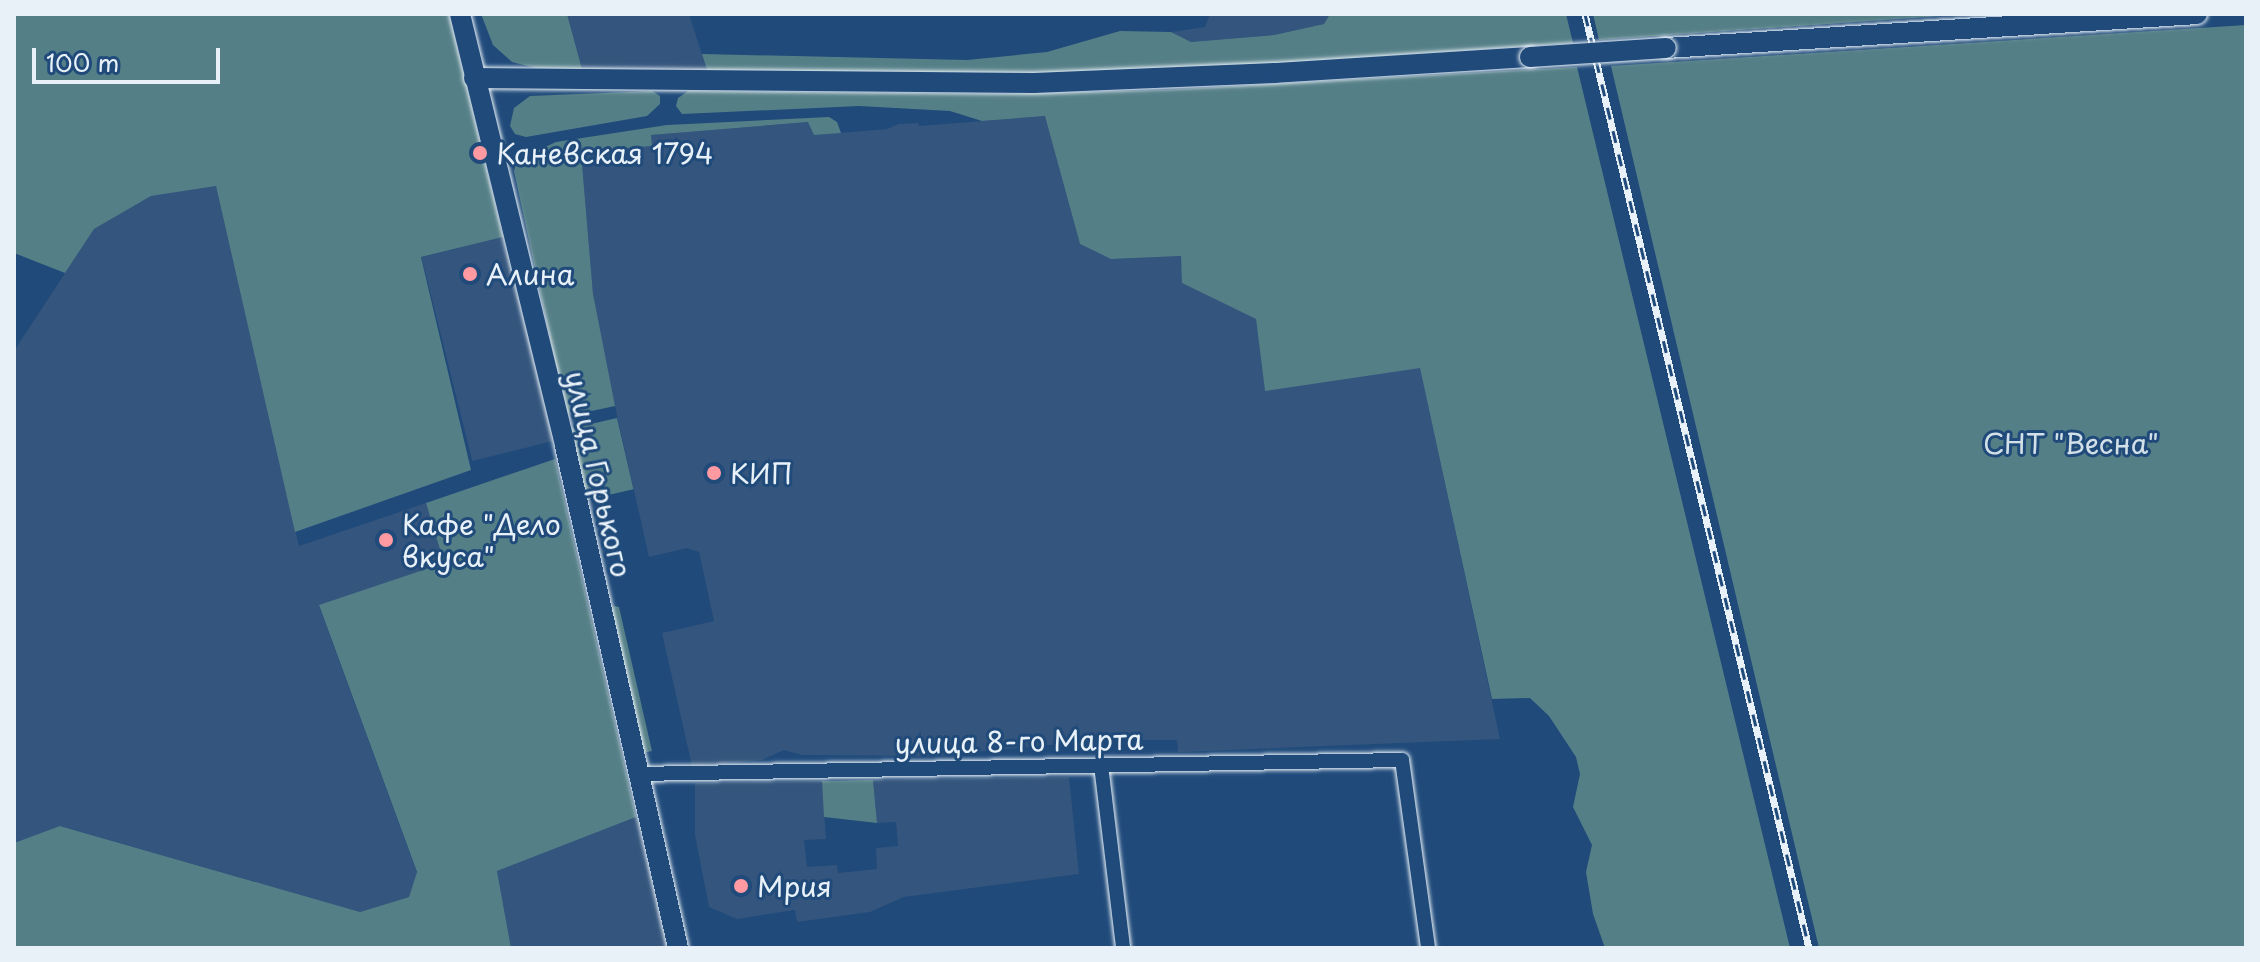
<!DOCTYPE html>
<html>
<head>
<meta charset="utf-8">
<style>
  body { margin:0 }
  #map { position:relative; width:2260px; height:962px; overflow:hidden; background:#1f4a7a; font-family:"Playpen Sans",sans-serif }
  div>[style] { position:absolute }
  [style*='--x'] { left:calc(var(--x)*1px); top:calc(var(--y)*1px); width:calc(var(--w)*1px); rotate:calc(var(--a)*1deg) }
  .built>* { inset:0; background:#34557d; transform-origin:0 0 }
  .green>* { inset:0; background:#557f87; transform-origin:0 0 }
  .roads { filter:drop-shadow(0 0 2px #e8f1f8) drop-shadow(0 0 2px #e8f1f8) }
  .minor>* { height:14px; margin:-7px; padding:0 7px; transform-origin:7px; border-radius:7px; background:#1f4a7a }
  .secondary>* { height:20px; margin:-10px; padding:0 10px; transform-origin:10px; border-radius:10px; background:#1f4a7a }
  .rail>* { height:7px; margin-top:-3.5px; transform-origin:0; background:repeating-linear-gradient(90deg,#1f4a7a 0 12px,#e8f1f8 0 24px); box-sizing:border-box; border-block:2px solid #e8f1f8 }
  .bridges { filter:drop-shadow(0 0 2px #e8f1f8) drop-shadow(0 0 2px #e8f1f8) }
  .secondary-bridge>* { height:20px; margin:-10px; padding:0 10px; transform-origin:10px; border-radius:10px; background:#1f4a7a }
  .dots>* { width:22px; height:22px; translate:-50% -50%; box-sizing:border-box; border:4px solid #1f4a7a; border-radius:50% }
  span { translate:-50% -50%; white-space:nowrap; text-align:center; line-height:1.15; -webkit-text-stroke:6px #1f4a7a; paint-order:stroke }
  .poi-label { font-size:28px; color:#e8f1f8 }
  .left { translate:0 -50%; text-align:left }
  .park-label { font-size:28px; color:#d2e0e7 }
  .street-label { font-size:28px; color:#e8f1f8 }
  .frame { position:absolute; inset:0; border:16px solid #e8f1f8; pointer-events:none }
  .scale { position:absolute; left:32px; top:48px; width:188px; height:36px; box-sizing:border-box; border:4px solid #e8f1f8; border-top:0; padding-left:10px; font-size:24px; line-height:28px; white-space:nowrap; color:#e8f1f8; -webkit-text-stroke:6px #1f4a7a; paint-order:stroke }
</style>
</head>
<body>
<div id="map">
  <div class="built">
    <div style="clip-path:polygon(567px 14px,689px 14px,707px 70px,582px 69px)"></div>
    <div style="clip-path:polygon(1210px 14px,1330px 14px,1324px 24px,1274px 35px,1191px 42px,1171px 32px,1205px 27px)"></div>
    <div style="clip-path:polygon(1046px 116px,1080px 244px,1111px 259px,1181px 256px,1183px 283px,1256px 319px,1265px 390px,1420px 367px,1500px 739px,1178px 752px,1177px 740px,1103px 740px,933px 756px,802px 755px,784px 750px,762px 760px,692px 766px,662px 633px,714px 621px,699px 552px,687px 548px,649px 557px,602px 349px,593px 294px,581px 152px,651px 146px,651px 135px,809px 122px,815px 135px,887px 129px,899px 124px,918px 123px,919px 126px)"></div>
    <div style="clip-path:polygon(216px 186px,299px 546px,426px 503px,444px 563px,319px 606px,417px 873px,409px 897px,360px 912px,61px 826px,14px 843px,14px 351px,94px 229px,151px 196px)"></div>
    <div style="left:503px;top:237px;width:210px;height:84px;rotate:76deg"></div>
    <div style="clip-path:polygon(1069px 777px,1079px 874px,904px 897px,870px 912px,797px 922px,795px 910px,737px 919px,709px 907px,695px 835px,695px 783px,822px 781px,826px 839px,804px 840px,807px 867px,837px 865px,838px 873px,877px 869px,876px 848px,898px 846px,896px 822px,877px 823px,873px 780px)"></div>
    <div style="clip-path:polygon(636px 817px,668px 948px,511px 948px,497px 871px)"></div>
  </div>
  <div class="green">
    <div style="clip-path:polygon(14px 14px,449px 14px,503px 237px,421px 257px,471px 470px,295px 532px,216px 186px,151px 196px,94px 229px,65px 273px,14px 253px)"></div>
    <div style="clip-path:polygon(481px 14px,567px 14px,582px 69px,536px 68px,512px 62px,493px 45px)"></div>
    <div style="clip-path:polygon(1330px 14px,1566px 14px,1573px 43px,1113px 74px,707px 70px,702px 54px,967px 60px,1047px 52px,1120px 31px,1171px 32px,1191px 42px,1274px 35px,1324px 24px)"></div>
    <div style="clip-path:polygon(1593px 14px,1970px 14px,1599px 40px)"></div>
    <div style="clip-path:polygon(2246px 25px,2246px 948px,1819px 948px,1611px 66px)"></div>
    <div style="clip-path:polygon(1577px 67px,1790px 948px,1605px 948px,1593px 914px,1586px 872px,1592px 845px,1573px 807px,1580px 774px,1576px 757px,1549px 716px,1530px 698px,1492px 699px,1420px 368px,1265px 391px,1256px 319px,1182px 283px,1181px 256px,1111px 259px,1080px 244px,1045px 116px,982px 121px,950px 111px,859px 106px,682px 114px,676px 106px,678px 98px,688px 91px,1006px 94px,1164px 90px)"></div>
    <div style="clip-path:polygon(652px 91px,660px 96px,660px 104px,647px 116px,526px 137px,515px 134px,510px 126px,514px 108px,530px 96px)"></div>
    <div style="clip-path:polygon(829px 117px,837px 122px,841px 133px,814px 135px,808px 122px,651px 135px,652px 146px,581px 152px,593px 294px,615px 406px,573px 415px,566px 412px,514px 171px,517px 160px,556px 142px,667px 125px)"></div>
    <div style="left:617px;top:418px;width:73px;height:47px;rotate:77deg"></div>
    <div style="clip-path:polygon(555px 459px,636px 817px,497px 871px,511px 948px,14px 948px,14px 843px,60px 826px,360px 912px,409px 897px,417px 872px,319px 605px,444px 563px,426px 503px)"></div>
    <div style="clip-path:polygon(614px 606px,619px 607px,652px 751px,642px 753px,610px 609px)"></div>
    <div style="clip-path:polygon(873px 780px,877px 823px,824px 817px,822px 781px)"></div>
  </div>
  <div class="roads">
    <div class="minor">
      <div style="--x:1101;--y:765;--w:184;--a:83.1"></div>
      <div style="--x:637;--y:774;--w:765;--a:-1.05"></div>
      <div style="--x:1402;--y:760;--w:190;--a:82.1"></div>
    </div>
    <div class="secondary">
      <div style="--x:460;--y:14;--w:445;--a:76.3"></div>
      <div style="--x:565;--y:446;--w:515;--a:77.31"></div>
      <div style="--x:1666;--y:48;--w:532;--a:-3.66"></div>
      <div style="--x:474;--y:78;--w:560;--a:0.51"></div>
      <div style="--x:1034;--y:83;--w:241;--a:-2.4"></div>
      <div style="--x:1275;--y:73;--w:256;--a:-3.6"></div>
    </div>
  </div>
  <div class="rail">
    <div style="--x:1585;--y:14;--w:960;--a:76.51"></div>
  </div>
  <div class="bridges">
    <div class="secondary-bridge">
      <div style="--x:1530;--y:57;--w:136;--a:-3.8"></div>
    </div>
  </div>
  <div class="dots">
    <div style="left:480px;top:153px;background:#ff9aa2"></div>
    <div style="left:470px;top:274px;background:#ff9aa2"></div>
    <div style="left:714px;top:473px;background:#ff9aa2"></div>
    <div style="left:386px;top:540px;background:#ff9aa2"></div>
    <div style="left:741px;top:886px;background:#ff9aa2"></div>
  </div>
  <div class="poi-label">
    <span class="left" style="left:496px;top:153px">Каневская 1794</span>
    <span class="left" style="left:486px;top:274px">Алина</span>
    <span class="left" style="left:730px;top:473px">КИП</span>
    <span class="left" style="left:402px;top:540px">Кафе "Дело<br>вкуса"</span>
    <span class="left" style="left:757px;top:886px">Мрия</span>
  </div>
  <div class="park-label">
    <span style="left:2071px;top:443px">СНТ "Весна"</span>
  </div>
  <div class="street-label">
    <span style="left:599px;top:474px;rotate:77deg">улица Горького</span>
    <span style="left:1019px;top:741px;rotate:-1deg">улица 8-го Марта</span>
  </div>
  <div class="frame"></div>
  <div class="scale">100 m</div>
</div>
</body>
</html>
